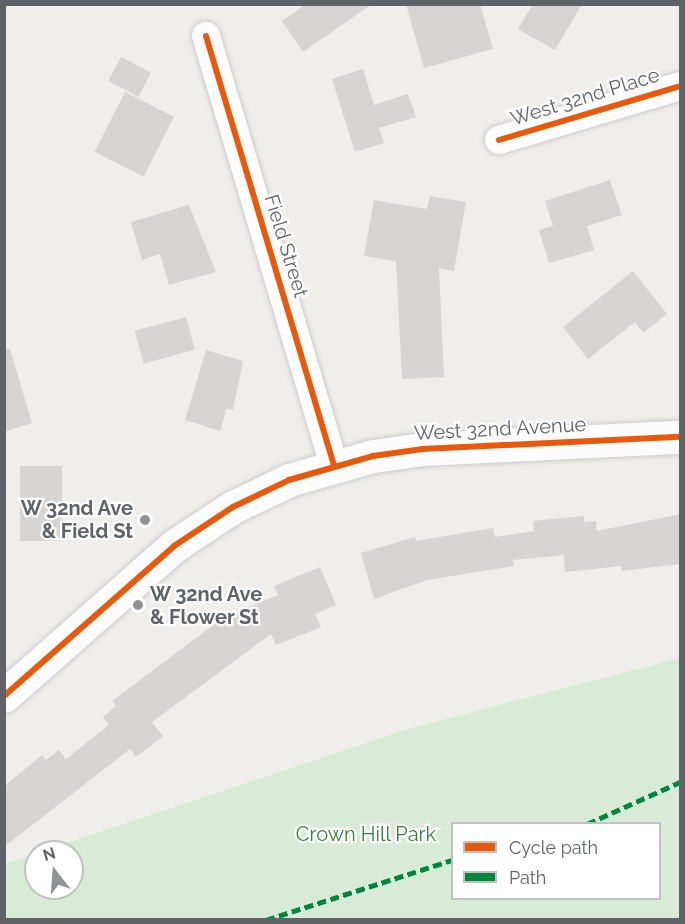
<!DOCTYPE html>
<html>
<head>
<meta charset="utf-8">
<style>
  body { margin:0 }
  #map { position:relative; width:685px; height:924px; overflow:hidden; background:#efeeea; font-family:Raleway,sans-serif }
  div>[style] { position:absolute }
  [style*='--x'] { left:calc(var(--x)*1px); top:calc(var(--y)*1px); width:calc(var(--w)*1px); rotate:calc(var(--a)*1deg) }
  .green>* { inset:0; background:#d8ebd6 }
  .building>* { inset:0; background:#d6d5d3; transform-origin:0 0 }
  .roads { filter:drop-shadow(0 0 2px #cbcccc) drop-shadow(0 0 2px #cbcccc) }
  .street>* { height:28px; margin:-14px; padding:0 14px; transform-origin:14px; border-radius:14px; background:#fdfcfc }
  .secondary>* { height:33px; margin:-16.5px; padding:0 16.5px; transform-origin:16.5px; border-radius:16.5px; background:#fdfcfc }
  .quiet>* { height:4.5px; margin-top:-2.25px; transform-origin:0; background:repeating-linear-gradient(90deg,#00873e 0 9px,transparent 0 13.5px) }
  .cycleway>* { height:6px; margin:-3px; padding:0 3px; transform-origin:3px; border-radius:3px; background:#e8590c }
  .dots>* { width:16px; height:16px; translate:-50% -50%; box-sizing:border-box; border:3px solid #fff; border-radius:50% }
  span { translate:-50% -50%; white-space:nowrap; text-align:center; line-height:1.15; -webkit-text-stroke:4.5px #fff; paint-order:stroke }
  .street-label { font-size:20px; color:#5f6368 }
  .poi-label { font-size:20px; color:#5f6368; font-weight:700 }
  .right { translate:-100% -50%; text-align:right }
  .left { translate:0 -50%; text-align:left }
  .park-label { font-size:20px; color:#348238 }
  .frame { position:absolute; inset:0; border:6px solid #5f6368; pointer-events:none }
  .legend { position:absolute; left:451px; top:822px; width:210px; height:78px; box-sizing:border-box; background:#fff; border:2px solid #bfc1c3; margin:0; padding:8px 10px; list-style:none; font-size:18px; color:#5f6368 }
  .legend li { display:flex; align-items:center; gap:12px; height:30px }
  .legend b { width:30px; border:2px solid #bfc1c3 }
  .north { position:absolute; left:24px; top:840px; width:60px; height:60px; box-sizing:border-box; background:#fff; border:2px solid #bfc1c3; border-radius:50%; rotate:343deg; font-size:16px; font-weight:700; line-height:24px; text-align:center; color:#5f6368 }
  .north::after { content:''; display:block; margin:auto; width:21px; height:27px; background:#919496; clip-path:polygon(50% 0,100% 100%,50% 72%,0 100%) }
</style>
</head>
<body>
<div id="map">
  <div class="green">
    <div style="clip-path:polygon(evenodd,680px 658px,680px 919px,5px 919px,5px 864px,36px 853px,36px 888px,72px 888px,72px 852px,40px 852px,411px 728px,680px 658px,452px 824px,660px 824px,660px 898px,452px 898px,452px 824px)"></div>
  </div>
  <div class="building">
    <div style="clip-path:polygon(306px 4px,372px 4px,303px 52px,282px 21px)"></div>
    <div style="clip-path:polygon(406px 4px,480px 4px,493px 49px,424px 68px)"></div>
    <div style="clip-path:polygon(533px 4px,582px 4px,555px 50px,518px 29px)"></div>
    <div style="left:121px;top:57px;width:34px;height:27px;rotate:28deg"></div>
    <div style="clip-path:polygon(363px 69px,374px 105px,408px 94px,416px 117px,379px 128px,384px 143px,355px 152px,332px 79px)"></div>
    <div style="left:125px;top:92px;width:55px;height:67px;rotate:27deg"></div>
    <div style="clip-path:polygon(610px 180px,622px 215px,587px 226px,594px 250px,549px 263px,539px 230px,553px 226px,545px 201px)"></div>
    <div style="clip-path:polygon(430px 196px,466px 202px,454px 271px,439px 268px,444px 377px,402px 379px,396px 261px,364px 256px,374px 200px,427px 209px)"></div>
    <div style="clip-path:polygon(189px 205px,216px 272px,169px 285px,160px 254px,142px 260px,131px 222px)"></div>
    <div style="clip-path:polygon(633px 271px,667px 314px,643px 333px,635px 322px,588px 359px,563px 327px)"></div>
    <div style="left:186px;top:317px;width:34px;height:53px;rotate:75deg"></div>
    <div style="clip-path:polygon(4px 349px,10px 349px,32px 423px,4px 432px)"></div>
    <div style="clip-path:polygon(206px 350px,243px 361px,233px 410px,227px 408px,220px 431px,185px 420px)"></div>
    <div style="left:20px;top:466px;width:42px;height:75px"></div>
    <div style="clip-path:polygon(681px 514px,681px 564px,622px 571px,621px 566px,565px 572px,564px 555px,513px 560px,514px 566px,427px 580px,374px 599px,361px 553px,415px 537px,416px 541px,493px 528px,495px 537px,534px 531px,533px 521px,584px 516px,584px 522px,596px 521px,597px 531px)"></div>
    <div style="clip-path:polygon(320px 567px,336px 605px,315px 614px,321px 627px,276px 645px,271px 634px,152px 722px,163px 736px,136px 757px,130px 749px,4px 847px,4px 786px,42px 755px,46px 760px,59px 750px,66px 759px,109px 725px,103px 717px,116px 706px,112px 701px,217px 622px,221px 627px,249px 607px,278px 595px,274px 586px)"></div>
  </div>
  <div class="roads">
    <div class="street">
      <div style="--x:206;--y:36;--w:448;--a:73.4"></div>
      <div style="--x:499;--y:140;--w:189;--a:-16.6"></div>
    </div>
    <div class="secondary">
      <div style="--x:4;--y:696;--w:227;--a:-41.4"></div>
      <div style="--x:174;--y:546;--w:71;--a:-33.5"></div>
      <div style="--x:233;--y:507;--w:62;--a:-25.7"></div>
      <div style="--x:289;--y:480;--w:87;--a:-15.9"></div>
      <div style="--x:373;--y:456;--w:49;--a:-8.1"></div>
      <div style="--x:422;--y:449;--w:258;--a:-2.7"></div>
    </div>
  </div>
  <div class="quiet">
    <div style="--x:587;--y:824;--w:102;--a:-24.3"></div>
    <div style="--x:266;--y:920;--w:195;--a:-17.9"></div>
  </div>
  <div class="cycleway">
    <div style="--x:206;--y:36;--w:448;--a:73.4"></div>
    <div style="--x:499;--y:140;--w:189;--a:-16.6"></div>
    <div style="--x:4;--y:696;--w:227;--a:-41.4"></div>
    <div style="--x:174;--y:546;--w:71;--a:-33.5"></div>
    <div style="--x:233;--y:507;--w:62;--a:-25.7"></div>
    <div style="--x:289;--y:480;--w:87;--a:-15.9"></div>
    <div style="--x:373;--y:456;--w:49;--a:-8.1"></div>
    <div style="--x:422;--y:449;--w:258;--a:-2.7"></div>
  </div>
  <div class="dots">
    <div style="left:145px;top:520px;background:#919496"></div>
    <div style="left:138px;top:605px;background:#919496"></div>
  </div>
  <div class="street-label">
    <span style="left:585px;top:97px;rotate:-17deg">West 32nd Place</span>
    <span style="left:286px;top:246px;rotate:73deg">Field Street</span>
    <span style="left:500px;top:429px;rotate:-3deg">West 32nd Avenue</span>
  </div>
  <div class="poi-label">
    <span class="right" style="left:133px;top:520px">W 32nd Ave<br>&amp; Field St</span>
    <span class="left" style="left:150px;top:606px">W 32nd Ave<br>&amp; Flower St</span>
  </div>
  <div class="park-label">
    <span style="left:366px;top:834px">Crown Hill Park</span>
  </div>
  <div class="frame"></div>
  <ul class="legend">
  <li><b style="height:8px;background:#e8590c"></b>Cycle path</li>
  <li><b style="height:8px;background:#00873e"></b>Path</li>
  </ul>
  <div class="north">N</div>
</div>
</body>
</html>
